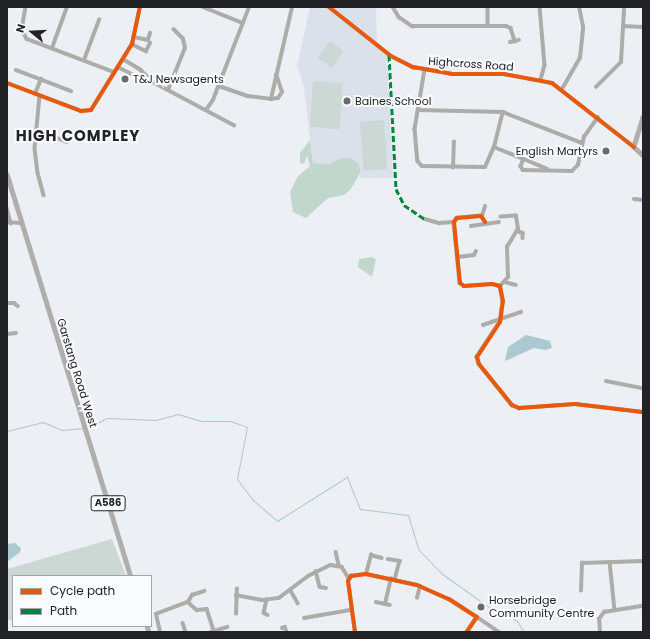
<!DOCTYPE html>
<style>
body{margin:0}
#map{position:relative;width:650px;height:639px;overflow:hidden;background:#eceff3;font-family:Poppins,sans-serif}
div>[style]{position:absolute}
.built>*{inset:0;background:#dbe1eb}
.green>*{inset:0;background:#cbd8d4;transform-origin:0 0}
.forest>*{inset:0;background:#c1d7ce}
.water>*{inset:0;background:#aac9d0}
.stream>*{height:1px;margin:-0.5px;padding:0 0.5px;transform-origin:0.5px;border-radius:0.5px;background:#aac9d0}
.minor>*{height:3.5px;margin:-1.75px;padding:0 1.75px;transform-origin:1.75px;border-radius:1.75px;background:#adaca8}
.major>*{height:4.5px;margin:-2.25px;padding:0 2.25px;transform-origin:2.25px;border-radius:2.25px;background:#afaeac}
.quiet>*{height:3px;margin-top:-1.5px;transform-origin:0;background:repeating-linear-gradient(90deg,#00873e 0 6px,transparent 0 9px)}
.cycleway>*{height:4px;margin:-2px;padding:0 2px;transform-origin:2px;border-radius:2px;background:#e8590c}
.dots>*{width:11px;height:11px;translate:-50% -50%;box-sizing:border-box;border:2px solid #f9fbff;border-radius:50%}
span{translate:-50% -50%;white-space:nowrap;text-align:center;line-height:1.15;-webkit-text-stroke:4px #f9fbff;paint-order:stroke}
.shield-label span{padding:1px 3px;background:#f9fbff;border:1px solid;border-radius:3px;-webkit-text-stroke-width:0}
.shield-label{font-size:10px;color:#222326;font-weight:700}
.street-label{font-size:11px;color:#222326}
.poi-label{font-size:11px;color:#222326}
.left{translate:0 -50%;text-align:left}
.right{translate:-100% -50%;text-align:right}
.district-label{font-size:15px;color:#222326;font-weight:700;letter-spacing:1px}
.frame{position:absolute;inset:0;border:8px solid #222326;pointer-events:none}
.legend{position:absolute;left:12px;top:575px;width:140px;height:52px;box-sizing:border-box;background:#f9fbff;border:1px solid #a3a5a8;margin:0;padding:5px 7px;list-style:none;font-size:12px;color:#222326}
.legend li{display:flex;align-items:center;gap:8px;height:20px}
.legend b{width:20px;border:1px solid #a3a5a8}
.north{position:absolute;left:12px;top:12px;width:40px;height:40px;-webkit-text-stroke:3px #f9fbff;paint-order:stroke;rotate:288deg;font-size:11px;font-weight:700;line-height:16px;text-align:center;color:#222326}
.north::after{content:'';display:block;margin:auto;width:14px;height:18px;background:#222326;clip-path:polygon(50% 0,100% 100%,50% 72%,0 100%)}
</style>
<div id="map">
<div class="built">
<div style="clip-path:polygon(310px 7px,376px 7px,377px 45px,387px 53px,393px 178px,359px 178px,361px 171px,358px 163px,350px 158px,341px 158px,329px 164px,313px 163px,304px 87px,297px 66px)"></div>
</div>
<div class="green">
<div style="left:330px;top:41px;width:17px;height:21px;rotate:36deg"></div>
<div style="left:313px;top:81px;width:30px;height:46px;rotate:4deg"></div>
<div style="left:384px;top:120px;width:49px;height:24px;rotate:86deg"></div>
<div style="clip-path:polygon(112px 539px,126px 576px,13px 576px,13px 621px,7px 619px,7px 569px)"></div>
</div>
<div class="forest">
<div style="clip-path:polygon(310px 140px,313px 163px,329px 164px,341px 158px,350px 158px,358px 163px,361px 171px,351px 189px,344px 195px,328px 198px,306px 218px,293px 212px,290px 192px,298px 176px,310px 166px,307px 156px,304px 164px,300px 163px,300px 153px)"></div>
<div style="clip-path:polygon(372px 257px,376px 259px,372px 277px,358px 267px,359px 259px)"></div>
</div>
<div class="water">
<div style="clip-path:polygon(526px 335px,550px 341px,552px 348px,545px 350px,534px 348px,505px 361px,508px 347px)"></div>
<div style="clip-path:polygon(15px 543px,21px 548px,20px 552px,7px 562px,7px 544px)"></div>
</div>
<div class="stream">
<div style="left:87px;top:428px;width:22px;rotate:-27deg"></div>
<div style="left:107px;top:418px;width:49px;rotate:2.3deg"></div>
<div style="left:156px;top:420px;width:23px;rotate:-15deg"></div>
<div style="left:178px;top:414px;width:24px;rotate:17deg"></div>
<div style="left:201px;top:421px;width:29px"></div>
<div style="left:230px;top:421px;width:18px;rotate:19deg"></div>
<div style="left:247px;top:427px;width:53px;rotate:100.9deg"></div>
<div style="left:237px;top:479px;width:25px;rotate:53deg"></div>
<div style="left:252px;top:499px;width:33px;rotate:41deg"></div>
<div style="left:277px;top:521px;width:83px;rotate:-32.2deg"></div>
<div style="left:347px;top:477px;width:35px;rotate:68deg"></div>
<div style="left:360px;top:509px;width:48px;rotate:7.1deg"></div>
<div style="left:408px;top:515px;width:37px;rotate:73deg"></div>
<div style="left:419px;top:550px;width:32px;rotate:46deg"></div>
<div style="left:441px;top:573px;width:60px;rotate:35.5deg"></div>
<div style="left:490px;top:608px;width:16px;rotate:18deg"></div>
<div style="left:505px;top:613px;width:14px;rotate:34deg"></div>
<div style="left:517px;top:621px;width:13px;rotate:58deg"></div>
<div style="left:7px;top:431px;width:37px;rotate:-14deg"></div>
<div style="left:43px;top:422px;width:21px;rotate:23deg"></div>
<div style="left:62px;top:430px;width:22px;rotate:-5deg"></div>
</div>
<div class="minor">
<div style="left:26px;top:7px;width:23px;rotate:100deg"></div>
<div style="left:22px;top:30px;width:10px;rotate:61deg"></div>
<div style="left:27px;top:39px;width:93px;rotate:20.8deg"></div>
<div style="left:203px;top:7px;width:43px;rotate:21.8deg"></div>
<div style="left:329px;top:7px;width:79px;rotate:38.3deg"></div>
<div style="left:391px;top:56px;width:25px;rotate:27deg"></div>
<div style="left:413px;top:67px;width:39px;rotate:10deg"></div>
<div style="left:451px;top:74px;width:53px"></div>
<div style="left:504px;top:74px;width:49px;rotate:10.6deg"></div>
<div style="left:552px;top:83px;width:104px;rotate:38deg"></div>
<div style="left:393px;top:7px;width:12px;rotate:59deg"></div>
<div style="left:399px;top:17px;width:16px;rotate:35deg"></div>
<div style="left:412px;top:26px;width:94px"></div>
<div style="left:506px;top:26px;width:5px;rotate:22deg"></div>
<div style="left:511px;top:28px;width:14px;rotate:73deg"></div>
<div style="left:488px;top:7px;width:19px;rotate:90deg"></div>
<div style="left:540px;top:7px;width:58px;rotate:85.1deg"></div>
<div style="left:545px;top:65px;width:16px;rotate:105deg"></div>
<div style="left:623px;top:26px;width:20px;rotate:3deg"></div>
<div style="left:134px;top:37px;width:14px;rotate:12deg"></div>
<div style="left:148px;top:40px;width:7px;rotate:-74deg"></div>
<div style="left:510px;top:42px;width:9px;rotate:-13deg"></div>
<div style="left:132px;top:44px;width:16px;rotate:27deg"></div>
<div style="left:146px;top:51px;width:9px;rotate:-63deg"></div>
<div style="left:52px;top:48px;width:44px;rotate:-69.9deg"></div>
<div style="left:123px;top:59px;width:21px;rotate:31deg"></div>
<div style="left:141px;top:70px;width:17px;rotate:45deg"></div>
<div style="left:153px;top:82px;width:92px;rotate:28deg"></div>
<div style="left:84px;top:60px;width:43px;rotate:-69.4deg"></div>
<div style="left:118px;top:67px;width:20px;rotate:27deg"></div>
<div style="left:136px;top:76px;width:9px"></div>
<div style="left:16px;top:70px;width:59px;rotate:20.9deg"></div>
<div style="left:425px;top:70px;width:60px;rotate:99.6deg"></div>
<div style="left:415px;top:129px;width:32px;rotate:85deg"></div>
<div style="left:418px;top:161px;width:6px;rotate:51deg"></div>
<div style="left:422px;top:166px;width:63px;rotate:0.9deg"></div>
<div style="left:485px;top:167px;width:22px;rotate:-66deg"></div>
<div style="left:494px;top:147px;width:36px;rotate:-76deg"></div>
<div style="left:7px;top:83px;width:79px;rotate:20.7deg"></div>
<div style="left:81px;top:111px;width:10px;rotate:-6deg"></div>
<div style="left:91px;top:110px;width:78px;rotate:-58.2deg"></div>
<div style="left:132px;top:44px;width:38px;rotate:-78deg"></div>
<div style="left:219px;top:86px;width:31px;rotate:19deg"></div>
<div style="left:248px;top:96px;width:23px;rotate:7deg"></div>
<div style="left:271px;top:99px;width:94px;rotate:-77.1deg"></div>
<div style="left:596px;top:87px;width:35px;rotate:-45deg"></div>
<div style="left:621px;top:62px;width:52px;rotate:-86.7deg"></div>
<div style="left:562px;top:89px;width:36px;rotate:-60deg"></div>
<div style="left:580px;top:58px;width:31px;rotate:-84deg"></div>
<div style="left:583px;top:27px;width:20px;rotate:-101deg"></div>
<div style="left:168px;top:90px;width:45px;rotate:-68deg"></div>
<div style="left:185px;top:48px;width:9px;rotate:-103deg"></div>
<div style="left:183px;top:39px;width:13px;rotate:-135deg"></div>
<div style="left:35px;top:94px;width:16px;rotate:-68deg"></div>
<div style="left:40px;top:96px;width:53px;rotate:95.4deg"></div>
<div style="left:35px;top:149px;width:24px;rotate:83deg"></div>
<div style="left:38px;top:173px;width:23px;rotate:75deg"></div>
<div style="left:271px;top:99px;width:7px;rotate:-8deg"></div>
<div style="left:278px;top:98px;width:7px;rotate:-56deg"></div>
<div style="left:282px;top:92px;width:18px;rotate:-109deg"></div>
<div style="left:206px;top:110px;width:12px;rotate:-55deg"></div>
<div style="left:213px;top:100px;width:100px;rotate:-68.8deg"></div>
<div style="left:418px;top:110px;width:85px;rotate:1.3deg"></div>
<div style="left:503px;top:112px;width:85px;rotate:21.4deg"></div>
<div style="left:36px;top:130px;width:33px;rotate:21deg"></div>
<div style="left:494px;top:147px;width:32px;rotate:22deg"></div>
<div style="left:524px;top:159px;width:8px;rotate:113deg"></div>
<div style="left:521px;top:166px;width:4px;rotate:63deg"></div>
<div style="left:523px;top:170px;width:49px;rotate:1.2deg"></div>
<div style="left:572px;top:171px;width:8px;rotate:-45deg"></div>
<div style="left:578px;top:165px;width:29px;rotate:-78deg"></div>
<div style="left:584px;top:137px;width:24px;rotate:-55deg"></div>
<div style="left:524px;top:159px;width:25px;rotate:23deg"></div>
<div style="left:453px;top:168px;width:26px;rotate:-88deg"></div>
<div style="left:634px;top:199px;width:9px;rotate:6deg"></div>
<div style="left:7px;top:208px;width:16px;rotate:75deg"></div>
<div style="left:482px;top:216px;width:10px;rotate:-73deg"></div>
<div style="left:425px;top:219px;width:15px;rotate:16deg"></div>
<div style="left:439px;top:223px;width:15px;rotate:-4deg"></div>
<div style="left:7px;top:222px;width:14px;rotate:4deg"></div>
<div style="left:485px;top:222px;width:7px;rotate:-124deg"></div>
<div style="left:481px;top:216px;width:24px;rotate:175deg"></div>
<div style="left:457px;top:218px;width:5px;rotate:127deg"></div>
<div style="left:454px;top:222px;width:61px;rotate:84.4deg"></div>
<div style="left:460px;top:283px;width:5px;rotate:37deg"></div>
<div style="left:464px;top:286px;width:28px;rotate:-4deg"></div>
<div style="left:492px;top:284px;width:8px;rotate:14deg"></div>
<div style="left:500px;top:286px;width:15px;rotate:79deg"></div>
<div style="left:503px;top:301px;width:21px;rotate:98deg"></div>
<div style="left:500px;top:322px;width:42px;rotate:123.3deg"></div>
<div style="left:477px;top:357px;width:7px;rotate:74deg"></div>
<div style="left:479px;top:364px;width:53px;rotate:51.2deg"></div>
<div style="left:512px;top:405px;width:8px;rotate:23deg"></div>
<div style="left:519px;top:408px;width:56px;rotate:-4.1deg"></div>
<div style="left:575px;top:404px;width:68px;rotate:6.7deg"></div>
<div style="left:471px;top:226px;width:28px;rotate:-8deg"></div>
<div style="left:517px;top:231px;width:6px;rotate:18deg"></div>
<div style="left:523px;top:233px;width:5px;rotate:90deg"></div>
<div style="left:458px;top:257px;width:16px;rotate:-7deg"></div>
<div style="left:474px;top:255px;width:4px;rotate:-63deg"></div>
<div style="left:505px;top:282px;width:11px;rotate:15deg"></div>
<div style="left:500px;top:286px;width:12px;rotate:-48deg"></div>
<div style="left:508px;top:277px;width:30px;rotate:-92deg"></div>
<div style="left:507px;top:247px;width:21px;rotate:-59deg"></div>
<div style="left:518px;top:229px;width:13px;rotate:-99deg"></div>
<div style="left:516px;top:216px;width:15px;rotate:176deg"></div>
<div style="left:7px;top:303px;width:7px"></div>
<div style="left:14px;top:303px;width:5px;rotate:37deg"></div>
<div style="left:483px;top:325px;width:40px;rotate:-18.9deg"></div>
<div style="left:7px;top:334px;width:9px;rotate:-6deg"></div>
<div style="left:606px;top:381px;width:38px;rotate:11deg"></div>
<div style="left:336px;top:552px;width:13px;rotate:77deg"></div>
<div style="left:388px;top:559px;width:12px;rotate:9deg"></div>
<div style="left:400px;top:561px;width:20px;rotate:105deg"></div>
<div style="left:610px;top:562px;width:48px;rotate:84.1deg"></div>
<div style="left:316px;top:571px;width:16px;rotate:76deg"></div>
<div style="left:320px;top:587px;width:6px;rotate:9deg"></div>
<div style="left:366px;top:574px;width:20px;rotate:-75deg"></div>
<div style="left:371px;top:555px;width:11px;rotate:15deg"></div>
<div style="left:291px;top:591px;width:14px;rotate:60deg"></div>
<div style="left:581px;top:591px;width:28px;rotate:-88deg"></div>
<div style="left:582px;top:563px;width:61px;rotate:-1.9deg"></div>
<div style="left:236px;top:595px;width:26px;rotate:11deg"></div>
<div style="left:262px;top:600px;width:17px;rotate:-7deg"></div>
<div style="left:279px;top:598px;width:36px;rotate:-37deg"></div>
<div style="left:308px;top:576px;width:25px;rotate:-26deg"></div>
<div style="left:331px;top:565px;width:11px;rotate:10deg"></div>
<div style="left:342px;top:567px;width:13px;rotate:58deg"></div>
<div style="left:417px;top:598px;width:12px;rotate:-76deg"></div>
<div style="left:267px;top:600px;width:13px;rotate:103deg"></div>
<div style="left:264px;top:613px;width:4px;rotate:27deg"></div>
<div style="left:188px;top:602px;width:12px;rotate:42deg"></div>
<div style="left:197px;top:610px;width:10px;rotate:-6deg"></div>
<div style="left:207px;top:609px;width:23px;rotate:72deg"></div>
<div style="left:188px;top:602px;width:8px;rotate:-60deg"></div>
<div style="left:192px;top:595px;width:13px;rotate:-18deg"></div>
<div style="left:376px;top:602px;width:14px;rotate:12deg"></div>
<div style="left:385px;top:604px;width:26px;rotate:-77deg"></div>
<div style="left:236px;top:614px;width:25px;rotate:-88deg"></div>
<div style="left:477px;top:617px;width:27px;rotate:34deg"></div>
<div style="left:304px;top:618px;width:48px;rotate:-9.7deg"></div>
<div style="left:183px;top:623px;width:9px;rotate:72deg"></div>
<div style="left:282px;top:628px;width:3px;rotate:-18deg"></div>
<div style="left:285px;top:627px;width:5px;rotate:68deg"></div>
<div style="left:160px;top:632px;width:18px;rotate:-103deg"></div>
<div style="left:156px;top:614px;width:34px;rotate:-21deg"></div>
<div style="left:211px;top:632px;width:17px;rotate:-17deg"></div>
<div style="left:355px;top:632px;width:51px;rotate:-97.8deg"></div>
<div style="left:348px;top:581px;width:6px;rotate:-59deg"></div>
<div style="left:351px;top:576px;width:15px;rotate:-8deg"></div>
<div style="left:366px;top:574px;width:52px;rotate:12.2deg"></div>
<div style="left:417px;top:585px;width:35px;rotate:24deg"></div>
<div style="left:449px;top:599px;width:33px;rotate:33deg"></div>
<div style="left:477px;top:617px;width:18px;rotate:124deg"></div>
<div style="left:600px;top:632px;width:13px;rotate:-94deg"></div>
<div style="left:599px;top:619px;width:9px;rotate:-54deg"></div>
<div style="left:604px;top:612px;width:39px;rotate:-9deg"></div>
</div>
<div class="major">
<div style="left:643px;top:117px;width:31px;rotate:107deg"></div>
<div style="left:634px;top:147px;width:12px;rotate:42deg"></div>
<div style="left:7px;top:174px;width:421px;rotate:72.9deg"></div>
<div style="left:147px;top:626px;width:6px;rotate:72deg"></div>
</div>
<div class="quiet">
<div style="left:389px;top:55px;width:134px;rotate:87deg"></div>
<div style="left:396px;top:189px;width:18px;rotate:63deg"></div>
<div style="left:404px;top:205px;width:25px;rotate:34deg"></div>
</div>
<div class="cycleway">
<div style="left:329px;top:7px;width:79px;rotate:38.3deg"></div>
<div style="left:391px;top:56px;width:25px;rotate:27deg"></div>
<div style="left:413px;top:67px;width:39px;rotate:10deg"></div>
<div style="left:451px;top:74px;width:53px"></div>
<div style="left:504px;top:74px;width:49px;rotate:10.6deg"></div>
<div style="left:552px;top:83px;width:104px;rotate:38deg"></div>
<div style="left:7px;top:83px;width:79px;rotate:20.7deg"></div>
<div style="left:81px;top:111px;width:10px;rotate:-6deg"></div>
<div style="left:91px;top:110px;width:78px;rotate:-58.2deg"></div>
<div style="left:132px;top:44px;width:38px;rotate:-78deg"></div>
<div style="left:485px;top:222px;width:7px;rotate:-124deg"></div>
<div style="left:481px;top:216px;width:24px;rotate:175deg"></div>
<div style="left:457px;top:218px;width:5px;rotate:127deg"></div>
<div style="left:454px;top:222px;width:61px;rotate:84.4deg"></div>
<div style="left:460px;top:283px;width:5px;rotate:37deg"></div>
<div style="left:464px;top:286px;width:28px;rotate:-4deg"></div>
<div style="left:492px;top:284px;width:8px;rotate:14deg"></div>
<div style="left:500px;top:286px;width:15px;rotate:79deg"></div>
<div style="left:503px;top:301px;width:21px;rotate:98deg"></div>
<div style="left:500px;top:322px;width:42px;rotate:123.3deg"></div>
<div style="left:477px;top:357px;width:7px;rotate:74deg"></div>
<div style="left:479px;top:364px;width:53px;rotate:51.2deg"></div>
<div style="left:512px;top:405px;width:8px;rotate:23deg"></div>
<div style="left:519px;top:408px;width:56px;rotate:-4.1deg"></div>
<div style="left:575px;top:404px;width:68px;rotate:6.7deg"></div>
<div style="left:355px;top:632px;width:51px;rotate:-97.8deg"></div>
<div style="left:348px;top:581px;width:6px;rotate:-59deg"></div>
<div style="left:351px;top:576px;width:15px;rotate:-8deg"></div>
<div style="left:366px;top:574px;width:52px;rotate:12.2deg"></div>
<div style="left:417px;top:585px;width:35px;rotate:24deg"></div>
<div style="left:449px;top:599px;width:33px;rotate:33deg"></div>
<div style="left:477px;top:617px;width:18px;rotate:124deg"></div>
</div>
<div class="dots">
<div style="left:125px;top:79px;background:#696a6e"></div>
<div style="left:347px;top:101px;background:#696a6e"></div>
<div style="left:606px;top:151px;background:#696a6e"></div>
<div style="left:481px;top:607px;background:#696a6e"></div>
</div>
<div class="shield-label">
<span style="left:108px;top:503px">A586</span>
</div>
<div class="street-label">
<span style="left:471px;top:64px;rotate:4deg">Highcross Road</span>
<span style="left:77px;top:373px;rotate:73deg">Garstang Road West</span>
</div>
<div class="poi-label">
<span class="left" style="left:133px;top:79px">T&amp;J Newsagents</span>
<span class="left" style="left:355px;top:101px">Baines School</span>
<span class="right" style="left:598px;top:151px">English Martyrs</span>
<span class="left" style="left:489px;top:607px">Horsebridge<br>Community Centre</span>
</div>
<div class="district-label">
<span style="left:78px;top:136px">HIGH COMPLEY</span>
</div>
<div class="frame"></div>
<ul class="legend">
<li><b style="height:5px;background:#e8590c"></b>Cycle path</li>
<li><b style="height:5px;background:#00873e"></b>Path</li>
</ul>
<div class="north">N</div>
</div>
